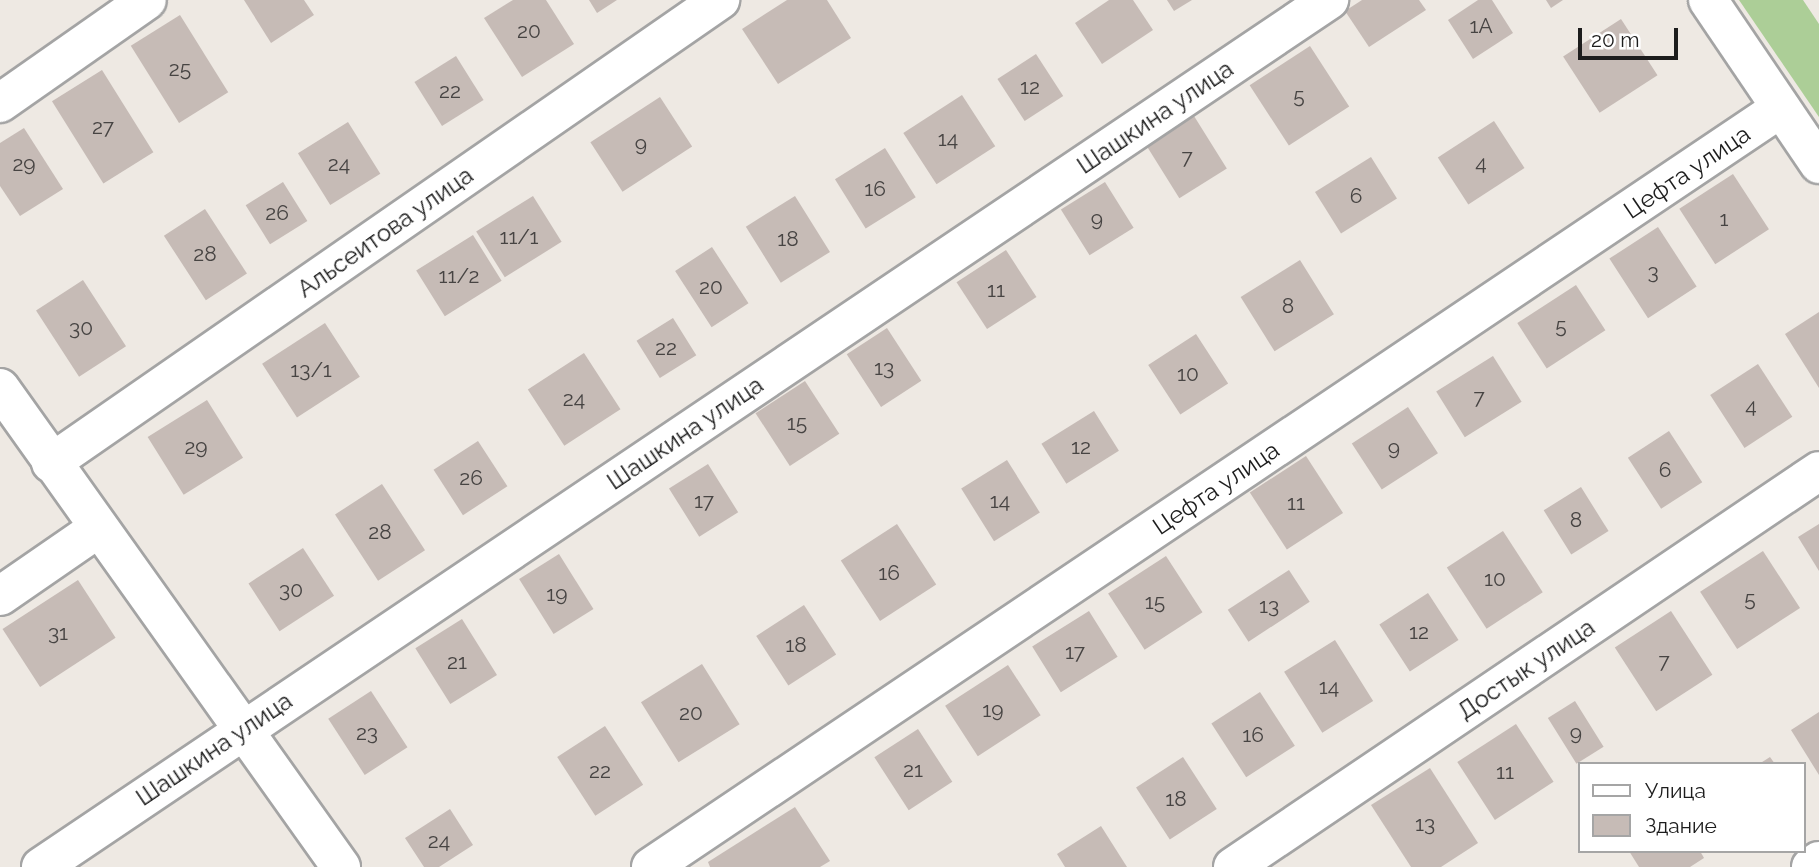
<!DOCTYPE html>
<meta charset="utf-8">
<style>
body{margin:0}
#map{position:relative;width:1819px;height:867px;overflow:hidden;background:#eee9e3;font-family:Raleway,sans-serif}
div>[style]{position:absolute}
.forest>*{inset:0;background:#acce97}
.building>*{inset:0;background:#c6bbb6;transform-origin:0 0}
.roads{filter:drop-shadow(2px 0 #a4a4a4) drop-shadow(-2px 0 #a4a4a4) drop-shadow(0 2px #a4a4a4) drop-shadow(0 -2px #a4a4a4)}
.minor>*{height:38px;margin:-19px;padding:0 19px;transform-origin:19px;border-radius:19px;background:#fff}
span{translate:-50% -50%;white-space:nowrap;text-align:center;line-height:1.15;-webkit-text-stroke:5px #fff;paint-order:stroke}
.number-label{font-size:21px;color:#474443}
.number-label span{-webkit-text-stroke-width:0}
.street-label{font-size:24px;color:#1d1d1d}
.legend{position:absolute;left:1578px;top:762px;width:228px;height:91px;box-sizing:border-box;background:#fff;border:2px solid #a5a5a5;margin:0;padding:9px 12px;list-style:none;font-size:21px;color:#1d1d1d}
.legend li{display:flex;align-items:center;gap:14px;height:35px}
.legend b{width:35px;border:2px solid #a5a5a5}
.scale{position:absolute;left:1578px;top:28px;width:100px;height:32px;box-sizing:border-box;border:4px solid #1d1d1d;border-top:0;padding-left:9px;font-size:21px;line-height:24px;white-space:nowrap;color:#1d1d1d;-webkit-text-stroke:5px #fff;paint-order:stroke}
</style>
<div id="map">
<div class="forest">
<div style="clip-path:polygon(1739px 0,1803px 0,1819px 24px,1819px 117px)"></div>
</div>
<div class="building">
<div style="clip-path:polygon(244px 0,304px 0,314px 15px,271px 43px)"></div>
<div style="clip-path:polygon(513px 0,546px 0,574px 44px,522px 77px,484px 18px)"></div>
<div style="clip-path:polygon(589px 0,617px 0,597px 13px)"></div>
<div style="clip-path:polygon(787px 0,827px 0,851px 38px,778px 84px,742px 29px)"></div>
<div style="clip-path:polygon(1109px 0,1133px 0,1153px 30px,1102px 64px,1075px 23px)"></div>
<div style="clip-path:polygon(1167px 0,1192px 0,1174px 11px)"></div>
<div style="clip-path:polygon(1362px 0,1419px 0,1426px 10px,1369px 47px,1345px 11px)"></div>
<div style="clip-path:polygon(1478px 0,1492px 0,1513px 33px,1473px 59px,1448px 20px)"></div>
<div style="clip-path:polygon(1546px 0,1563px 0,1551px 8px)"></div>
<div style="left:180px;top:15px;width:91px;height:58px;rotate:58deg"></div>
<div style="left:1621px;top:19px;width:67px;height:69px;rotate:57deg"></div>
<div style="left:1310px;top:46px;width:72px;height:72px;rotate:57deg"></div>
<div style="left:1036px;top:54px;width:50px;height:46px;rotate:57deg"></div>
<div style="left:456px;top:56px;width:52px;height:49px;rotate:58deg"></div>
<div style="left:102px;top:70px;width:97px;height:59px;rotate:58deg"></div>
<div style="left:962px;top:95px;width:61px;height:70px;rotate:57deg"></div>
<div style="left:660px;top:97px;width:59px;height:83px;rotate:57deg"></div>
<div style="left:1194px;top:116px;width:62px;height:56px;rotate:58deg"></div>
<div style="left:1494px;top:121px;width:56px;height:67px;rotate:57deg"></div>
<div style="left:348px;top:122px;width:61px;height:59px;rotate:58deg"></div>
<div style="clip-path:polygon(24px 128px,63px 189px,20px 216px,0 186px,0 143px)"></div>
<div style="left:885px;top:148px;width:58px;height:59px;rotate:58deg"></div>
<div style="left:1371px;top:157px;width:49px;height:66px;rotate:58deg"></div>
<div style="left:1733px;top:174px;width:66px;height:64px;rotate:57deg"></div>
<div style="left:283px;top:182px;width:46px;height:44px;rotate:58deg"></div>
<div style="left:1105px;top:182px;width:54px;height:52px;rotate:58deg"></div>
<div style="left:533px;top:196px;width:54px;height:67px;rotate:58deg"></div>
<div style="left:795px;top:196px;width:66px;height:58px;rotate:58deg"></div>
<div style="left:205px;top:209px;width:77px;height:49px;rotate:57deg"></div>
<div style="left:1658px;top:227px;width:71px;height:58px;rotate:57deg"></div>
<div style="left:473px;top:235px;width:54px;height:67px;rotate:58deg"></div>
<div style="left:712px;top:247px;width:67px;height:44px;rotate:57deg"></div>
<div style="left:1006px;top:250px;width:56px;height:59px;rotate:57deg"></div>
<div style="left:1300px;top:260px;width:64px;height:70px;rotate:58deg"></div>
<div style="left:83px;top:280px;width:79px;height:56px;rotate:57deg"></div>
<div style="left:1576px;top:285px;width:54px;height:70px;rotate:57deg"></div>
<div style="clip-path:polygon(1819px 312px,1819px 388px,1785px 334px)"></div>
<div style="left:673px;top:318px;width:44px;height:43px;rotate:58deg"></div>
<div style="left:325px;top:323px;width:64px;height:75px;rotate:57deg"></div>
<div style="left:887px;top:328px;width:63px;height:48px;rotate:57deg"></div>
<div style="left:1196px;top:334px;width:59px;height:57px;rotate:57deg"></div>
<div style="left:584px;top:353px;width:67px;height:67px;rotate:57deg"></div>
<div style="left:1493px;top:356px;width:54px;height:67px;rotate:58deg"></div>
<div style="left:1758px;top:364px;width:63px;height:57px;rotate:57deg"></div>
<div style="left:805px;top:381px;width:63px;height:59px;rotate:57deg"></div>
<div style="left:207px;top:400px;width:68px;height:70px;rotate:58deg"></div>
<div style="left:1408px;top:407px;width:55px;height:67px;rotate:57deg"></div>
<div style="left:1094px;top:411px;width:47px;height:62px;rotate:58deg"></div>
<div style="left:1669px;top:431px;width:61px;height:49px;rotate:57deg"></div>
<div style="left:478px;top:441px;width:54px;height:53px;rotate:57deg"></div>
<div style="left:1306px;top:456px;width:68px;height:67px;rotate:57deg"></div>
<div style="left:1007px;top:460px;width:62px;height:54px;rotate:58deg"></div>
<div style="left:708px;top:464px;width:57px;height:46px;rotate:58deg"></div>
<div style="left:382px;top:484px;width:79px;height:56px;rotate:57deg"></div>
<div style="left:1581px;top:487px;width:52px;height:44px;rotate:58deg"></div>
<div style="left:897px;top:524px;width:72px;height:67px;rotate:57deg"></div>
<div style="clip-path:polygon(1819px 524px,1819px 571px,1798px 537px)"></div>
<div style="left:1503px;top:531px;width:73px;height:67px;rotate:57deg"></div>
<div style="left:303px;top:548px;width:57px;height:65px;rotate:57deg"></div>
<div style="left:1763px;top:551px;width:68px;height:75px;rotate:57deg"></div>
<div style="left:559px;top:554px;width:65px;height:47px;rotate:58deg"></div>
<div style="left:1166px;top:556px;width:67px;height:69px;rotate:57deg"></div>
<div style="left:1289px;top:570px;width:38px;height:73px;rotate:57deg"></div>
<div style="left:78px;top:580px;width:69px;height:90px;rotate:57deg"></div>
<div style="left:1428px;top:593px;width:56px;height:58px;rotate:57deg"></div>
<div style="left:804px;top:605px;width:59px;height:57px;rotate:57deg"></div>
<div style="left:1089px;top:611px;width:54px;height:67px;rotate:58deg"></div>
<div style="left:1671px;top:611px;width:76px;height:67px;rotate:57deg"></div>
<div style="left:462px;top:619px;width:66px;height:55px;rotate:58deg"></div>
<div style="left:1335px;top:640px;width:72px;height:60px;rotate:58deg"></div>
<div style="left:702px;top:664px;width:71px;height:72px;rotate:58deg"></div>
<div style="left:1008px;top:665px;width:60px;height:75px;rotate:57deg"></div>
<div style="left:371px;top:691px;width:67px;height:51px;rotate:57deg"></div>
<div style="left:1260px;top:692px;width:64px;height:58px;rotate:57deg"></div>
<div style="left:1575px;top:701px;width:54px;height:32px;rotate:58deg"></div>
<div style="clip-path:polygon(1819px 712px,1819px 775px,1791px 730px)"></div>
<div style="left:1516px;top:724px;width:69px;height:70px;rotate:57deg"></div>
<div style="left:605px;top:726px;width:70px;height:57px;rotate:57deg"></div>
<div style="left:918px;top:729px;width:63px;height:52px;rotate:57deg"></div>
<div style="left:1183px;top:757px;width:62px;height:56px;rotate:57deg"></div>
<div style="clip-path:polygon(1770px 757px,1775px 764px,1759px 764px)"></div>
<div style="clip-path:polygon(1430px 768px,1478px 843px,1441px 867px,1411px 867px,1371px 805px)"></div>
<div style="clip-path:polygon(795px 807px,830px 861px,820px 867px,710px 867px,708px 862px)"></div>
<div style="clip-path:polygon(450px 809px,473px 845px,439px 867px,424px 867px,405px 838px)"></div>
<div style="clip-path:polygon(1101px 826px,1127px 867px,1065px 867px,1057px 854px)"></div>
<div style="clip-path:polygon(1629px 851px,1700px 851px,1704px 858px,1690px 867px,1639px 867px)"></div>
</div>
<div class="roads">
<div class="minor">
<div style="left:1708px;top:0;width:198px;rotate:55.9deg"></div>
<div style="left:0;top:103px;width:179px;rotate:-35deg"></div>
<div style="left:0;top:388px;width:588px;rotate:54.55deg"></div>
<div style="left:51px;top:463px;width:814px;rotate:-34.69deg"></div>
<div style="left:0;top:596px;width:118px;rotate:-34.6deg"></div>
<div style="left:41px;top:867px;width:1553px;rotate:-33.95deg"></div>
<div style="left:651px;top:867px;width:1361px;rotate:-33.89deg"></div>
<div style="left:1233px;top:867px;width:707px;rotate:-34.05deg"></div>
<div style="left:1811px;top:867px;width:10px;rotate:-37deg"></div>
</div>
</div>
<div class="number-label">
<span style="left:1481px;top:26px">1А</span>
<span style="left:529px;top:31px">20</span>
<span style="left:180px;top:69px">25</span>
<span style="left:1030px;top:87px">12</span>
<span style="left:450px;top:91px">22</span>
<span style="left:1299px;top:96px">5</span>
<span style="left:103px;top:127px">27</span>
<span style="left:948px;top:139px">14</span>
<span style="left:641px;top:144px">9</span>
<span style="left:1187px;top:157px">7</span>
<span style="left:1481px;top:163px">4</span>
<span style="left:24px;top:164px">29</span>
<span style="left:339px;top:164px">24</span>
<span style="left:875px;top:189px">16</span>
<span style="left:1356px;top:196px">6</span>
<span style="left:277px;top:213px">26</span>
<span style="left:1097px;top:219px">9</span>
<span style="left:1724px;top:219px">1</span>
<span style="left:519px;top:237px">11/1</span>
<span style="left:788px;top:239px">18</span>
<span style="left:205px;top:254px">28</span>
<span style="left:1653px;top:272px">3</span>
<span style="left:459px;top:276px">11/2</span>
<span style="left:711px;top:287px">20</span>
<span style="left:996px;top:290px">11</span>
<span style="left:1288px;top:306px">8</span>
<span style="left:1561px;top:326px">5</span>
<span style="left:81px;top:328px">30</span>
<span style="left:666px;top:348px">22</span>
<span style="left:884px;top:368px">13</span>
<span style="left:311px;top:370px">13/1</span>
<span style="left:1188px;top:374px">10</span>
<span style="left:1479px;top:397px">7</span>
<span style="left:574px;top:399px">24</span>
<span style="left:1751px;top:406px">4</span>
<span style="left:797px;top:423px">15</span>
<span style="left:196px;top:447px">29</span>
<span style="left:1081px;top:447px">12</span>
<span style="left:1394px;top:448px">9</span>
<span style="left:1665px;top:470px">6</span>
<span style="left:471px;top:478px">26</span>
<span style="left:704px;top:501px">17</span>
<span style="left:1000px;top:501px">14</span>
<span style="left:1296px;top:503px">11</span>
<span style="left:1576px;top:520px">8</span>
<span style="left:380px;top:532px">28</span>
<span style="left:889px;top:573px">16</span>
<span style="left:1495px;top:579px">10</span>
<span style="left:291px;top:590px">30</span>
<span style="left:557px;top:594px">19</span>
<span style="left:1750px;top:599px">5</span>
<span style="left:1155px;top:602px">15</span>
<span style="left:1269px;top:606px">13</span>
<span style="left:1419px;top:632px">12</span>
<span style="left:58px;top:633px">31</span>
<span style="left:796px;top:645px">18</span>
<span style="left:1075px;top:652px">17</span>
<span style="left:1664px;top:661px">7</span>
<span style="left:457px;top:662px">21</span>
<span style="left:1329px;top:687px">14</span>
<span style="left:993px;top:710px">19</span>
<span style="left:691px;top:713px">20</span>
<span style="left:367px;top:733px">23</span>
<span style="left:1576px;top:733px">9</span>
<span style="left:1253px;top:735px">16</span>
<span style="left:913px;top:770px">21</span>
<span style="left:600px;top:771px">22</span>
<span style="left:1505px;top:772px">11</span>
<span style="left:1176px;top:799px">18</span>
<span style="left:1425px;top:824px">13</span>
<span style="left:439px;top:841px">24</span>
</div>
<div class="street-label">
<span style="left:1155px;top:117px;rotate:-34deg">Шашкина улица</span>
<span style="left:1687px;top:172px;rotate:-34deg">Цефта улица</span>
<span style="left:385px;top:232px;rotate:-35deg">Альсеитова улица</span>
<span style="left:685px;top:433px;rotate:-34deg">Шашкина улица</span>
<span style="left:1216px;top:488px;rotate:-34deg">Цефта улица</span>
<span style="left:1526px;top:669px;rotate:-34deg">Достык улица</span>
<span style="left:214px;top:749px;rotate:-34deg">Шашкина улица</span>
</div>
<ul class="legend">
<li><b style="height:9px;background:#fff"></b>Улица</li>
<li><b style="height:19px;background:#c6bbb6"></b>Здание</li>
</ul>
<div class="scale">20 m</div>
</div>
